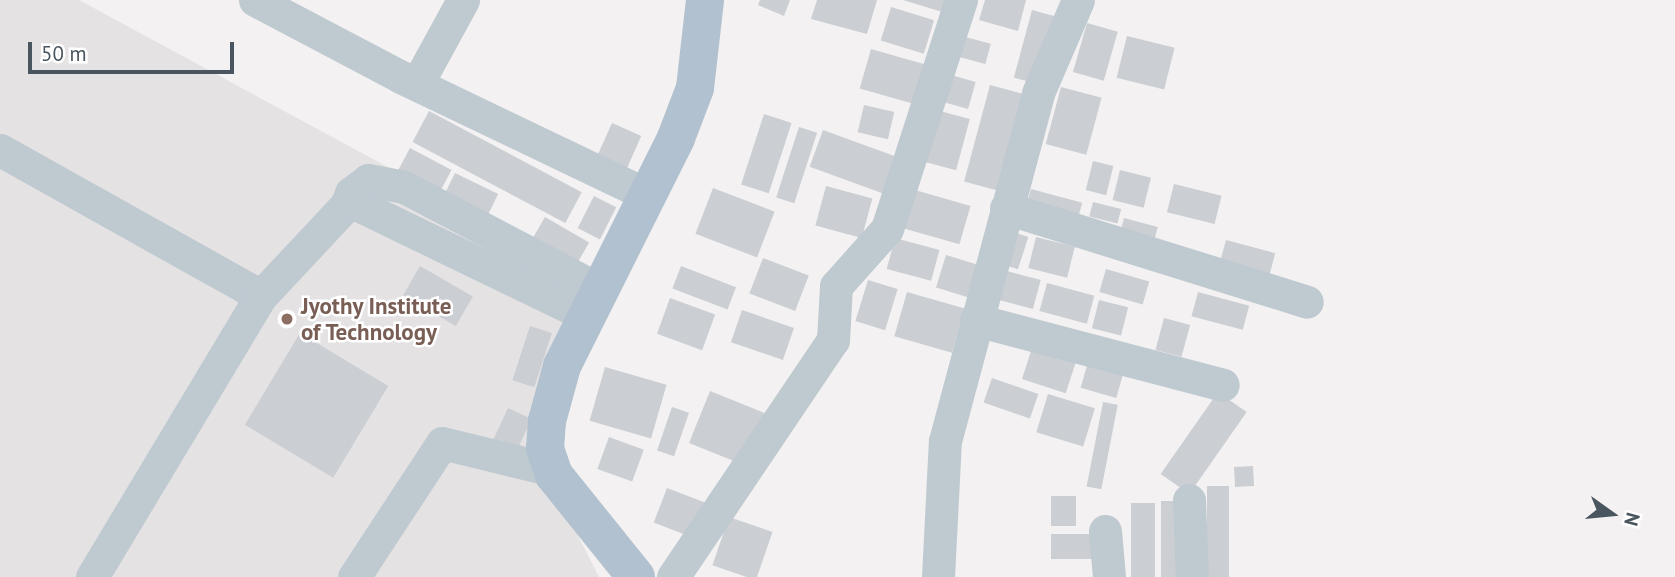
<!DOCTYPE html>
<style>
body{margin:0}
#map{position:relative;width:1675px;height:577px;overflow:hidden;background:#f3f1f1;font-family:"PT Sans",sans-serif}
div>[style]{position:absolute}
.education>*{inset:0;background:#e4e2e3}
.building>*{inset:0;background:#cbced3;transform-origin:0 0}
.minor>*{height:33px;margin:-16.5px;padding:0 16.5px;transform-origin:16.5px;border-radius:16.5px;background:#bfc9d0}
.major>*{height:38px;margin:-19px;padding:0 19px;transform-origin:19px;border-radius:19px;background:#b1c1cf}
.dots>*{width:19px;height:19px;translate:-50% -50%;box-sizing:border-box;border:4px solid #fff;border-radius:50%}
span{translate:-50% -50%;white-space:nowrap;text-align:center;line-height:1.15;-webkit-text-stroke:5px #fff;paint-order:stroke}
.education-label{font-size:23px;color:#785e54;font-weight:700}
.left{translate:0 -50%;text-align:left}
.north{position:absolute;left:1577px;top:479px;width:70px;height:70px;-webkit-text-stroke:5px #fff;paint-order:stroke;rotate:105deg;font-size:19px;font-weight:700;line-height:28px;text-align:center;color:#49555f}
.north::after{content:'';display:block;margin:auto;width:24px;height:32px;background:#49555f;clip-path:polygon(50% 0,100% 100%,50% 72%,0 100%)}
.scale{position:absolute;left:28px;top:42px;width:206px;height:32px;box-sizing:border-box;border:4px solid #49555f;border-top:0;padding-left:9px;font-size:21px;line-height:24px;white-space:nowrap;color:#49555f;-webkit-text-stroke:5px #fff;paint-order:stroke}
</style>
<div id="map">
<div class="education">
<div style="clip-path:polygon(0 0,79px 0,593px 278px,534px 449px,599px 577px,0 577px)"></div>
</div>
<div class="building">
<div style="clip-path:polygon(760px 0,790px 0,784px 16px,758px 5px)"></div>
<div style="clip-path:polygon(817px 0,877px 0,867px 34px,811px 19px)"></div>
<div style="clip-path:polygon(903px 0,953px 0,949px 14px)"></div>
<div style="clip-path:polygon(985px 0,1026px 0,1018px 31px,979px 20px)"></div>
<div style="left:891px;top:7px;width:45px;height:35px;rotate:17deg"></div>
<div style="left:1032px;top:10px;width:23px;height:70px;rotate:15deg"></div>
<div style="left:1087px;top:23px;width:32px;height:51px;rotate:16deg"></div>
<div style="left:958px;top:35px;width:34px;height:21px;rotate:15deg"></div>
<div style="left:1127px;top:36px;width:49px;height:43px;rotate:14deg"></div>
<div style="left:871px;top:49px;width:62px;height:41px;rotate:16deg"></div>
<div style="left:944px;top:73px;width:33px;height:28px;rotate:16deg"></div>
<div style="left:990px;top:85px;width:41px;height:100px;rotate:15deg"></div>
<div style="left:1061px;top:87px;width:42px;height:59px;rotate:15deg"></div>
<div style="left:864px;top:105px;width:31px;height:28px;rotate:13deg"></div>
<div style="left:936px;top:110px;width:35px;height:53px;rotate:15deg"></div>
<div style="left:429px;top:111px;width:173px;height:35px;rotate:28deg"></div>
<div style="left:764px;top:114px;width:29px;height:74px;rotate:18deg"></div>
<div style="left:612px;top:123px;width:32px;height:42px;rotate:24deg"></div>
<div style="left:799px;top:127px;width:19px;height:74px;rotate:18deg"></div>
<div style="left:823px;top:130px;width:84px;height:39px;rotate:20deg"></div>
<div style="left:410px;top:148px;width:47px;height:27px;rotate:28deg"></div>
<div style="left:1093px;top:161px;width:21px;height:30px;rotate:14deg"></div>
<div style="left:1120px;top:170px;width:32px;height:31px;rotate:14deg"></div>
<div style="left:455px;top:173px;width:48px;height:24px;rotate:26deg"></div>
<div style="left:1174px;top:184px;width:49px;height:29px;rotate:14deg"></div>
<div style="left:826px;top:186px;width:48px;height:41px;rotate:15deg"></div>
<div style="left:713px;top:188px;width:66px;height:49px;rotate:21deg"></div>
<div style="left:908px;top:188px;width:65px;height:40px;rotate:16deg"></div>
<div style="left:1031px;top:189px;width:53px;height:19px;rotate:15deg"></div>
<div style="left:594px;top:196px;width:25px;height:36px;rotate:27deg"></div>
<div style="left:1093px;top:202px;width:29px;height:15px;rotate:14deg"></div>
<div style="left:545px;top:217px;width:51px;height:31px;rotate:30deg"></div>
<div style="left:1124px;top:218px;width:35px;height:24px;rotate:15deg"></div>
<div style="left:1016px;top:233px;width:13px;height:34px;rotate:18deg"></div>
<div style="left:1036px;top:237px;width:40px;height:32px;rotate:14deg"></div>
<div style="left:895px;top:238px;width:46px;height:32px;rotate:15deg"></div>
<div style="left:1226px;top:240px;width:51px;height:33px;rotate:15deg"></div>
<div style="left:946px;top:255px;width:34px;height:34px;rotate:17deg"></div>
<div style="left:763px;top:258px;width:49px;height:38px;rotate:21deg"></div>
<div style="left:420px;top:266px;width:61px;height:34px;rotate:30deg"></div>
<div style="left:681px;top:266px;width:59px;height:24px;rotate:21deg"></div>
<div style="left:1106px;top:269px;width:45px;height:24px;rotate:16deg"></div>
<div style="left:1003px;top:270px;width:39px;height:30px;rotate:15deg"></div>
<div style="left:868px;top:280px;width:31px;height:43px;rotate:17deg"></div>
<div style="left:1047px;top:283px;width:49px;height:29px;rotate:15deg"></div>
<div style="left:907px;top:292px;width:60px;height:46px;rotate:16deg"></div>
<div style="left:1198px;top:292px;width:53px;height:25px;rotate:15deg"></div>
<div style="left:670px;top:298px;width:48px;height:38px;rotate:20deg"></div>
<div style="left:1099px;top:300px;width:30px;height:29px;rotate:14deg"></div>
<div style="left:742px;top:310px;width:55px;height:34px;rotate:19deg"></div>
<div style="left:1164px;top:318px;width:27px;height:33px;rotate:15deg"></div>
<div style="left:530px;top:326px;width:23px;height:57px;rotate:18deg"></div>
<div style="left:300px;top:333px;width:103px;height:107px;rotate:31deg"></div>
<div style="left:1034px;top:342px;width:46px;height:39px;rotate:18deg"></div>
<div style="left:1090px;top:355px;width:37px;height:34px;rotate:16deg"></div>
<div style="left:605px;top:367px;width:64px;height:56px;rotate:16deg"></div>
<div style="left:992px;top:378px;width:49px;height:26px;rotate:19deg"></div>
<div style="left:710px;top:391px;width:63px;height:56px;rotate:22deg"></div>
<div style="left:1218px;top:392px;width:35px;height:100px;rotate:35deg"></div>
<div style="left:1048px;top:394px;width:49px;height:40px;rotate:17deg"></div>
<div style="left:1103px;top:402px;width:15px;height:86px;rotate:11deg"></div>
<div style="left:672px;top:407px;width:18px;height:46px;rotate:19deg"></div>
<div style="left:508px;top:408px;width:26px;height:40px;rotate:25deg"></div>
<div style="left:609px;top:437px;width:37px;height:34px;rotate:20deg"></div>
<div style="left:1253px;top:466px;width:20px;height:19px;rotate:87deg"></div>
<div style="left:1207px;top:486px;width:22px;height:91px"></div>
<div style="left:667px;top:488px;width:47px;height:37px;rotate:21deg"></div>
<div style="left:1051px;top:496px;width:25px;height:30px"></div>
<div style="left:1161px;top:501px;width:20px;height:76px"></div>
<div style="left:1131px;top:503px;width:24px;height:74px"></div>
<div style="left:729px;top:517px;width:46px;height:51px;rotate:19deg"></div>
<div style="left:1102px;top:534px;width:25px;height:51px;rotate:90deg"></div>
</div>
<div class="minor">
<div style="left:255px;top:0;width:165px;rotate:27.8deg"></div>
<div style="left:401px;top:77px;width:273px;rotate:25.6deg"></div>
<div style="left:417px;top:84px;width:96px;rotate:-61.3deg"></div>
<div style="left:0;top:150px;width:299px;rotate:29.2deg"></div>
<div style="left:347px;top:204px;width:12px;rotate:-70deg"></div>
<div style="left:351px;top:193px;width:21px;rotate:-37deg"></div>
<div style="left:368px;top:180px;width:37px;rotate:11deg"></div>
<div style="left:404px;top:187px;width:219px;rotate:27.7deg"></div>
<div style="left:1006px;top:208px;width:315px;rotate:17.3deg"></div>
<div style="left:976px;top:320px;width:255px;rotate:14.7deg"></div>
<div style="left:1189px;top:500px;width:77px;rotate:87.8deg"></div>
<div style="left:1105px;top:531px;width:46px;rotate:85deg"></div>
<div style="left:92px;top:577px;width:328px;rotate:-59deg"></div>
<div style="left:261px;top:296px;width:126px;rotate:-46.9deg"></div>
<div style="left:347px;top:204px;width:9px"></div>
<div style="left:356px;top:204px;width:255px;rotate:25.8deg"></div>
<div style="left:354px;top:577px;width:160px;rotate:-56.7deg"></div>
<div style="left:442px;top:443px;width:114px;rotate:13.7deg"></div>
<div style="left:673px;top:577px;width:286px;rotate:-56deg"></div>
<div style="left:833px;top:340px;width:54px;rotate:-86.8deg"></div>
<div style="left:836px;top:286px;width:76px;rotate:-48.2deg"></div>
<div style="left:887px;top:229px;width:241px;rotate:-72.1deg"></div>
<div style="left:938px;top:577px;width:136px;rotate:-87.1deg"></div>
<div style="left:945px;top:441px;width:360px;rotate:-75deg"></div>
<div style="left:1038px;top:93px;width:101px;rotate:-66.7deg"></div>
</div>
<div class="major">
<div style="left:636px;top:577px;width:131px;rotate:-128.8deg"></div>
<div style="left:554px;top:475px;width:28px;rotate:-109deg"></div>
<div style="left:545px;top:449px;width:28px;rotate:-86deg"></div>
<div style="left:547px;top:421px;width:57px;rotate:-74.7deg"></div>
<div style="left:562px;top:366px;width:255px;rotate:-63.4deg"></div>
<div style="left:676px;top:138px;width:53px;rotate:-69.2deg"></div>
<div style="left:695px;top:88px;width:89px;rotate:-83.5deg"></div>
</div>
<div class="dots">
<div style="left:287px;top:319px;background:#8d6e63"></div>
</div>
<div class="education-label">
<span class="left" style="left:301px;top:319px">Jyothy Institute<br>of Technology</span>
</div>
<div class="north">N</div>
<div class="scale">50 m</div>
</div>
